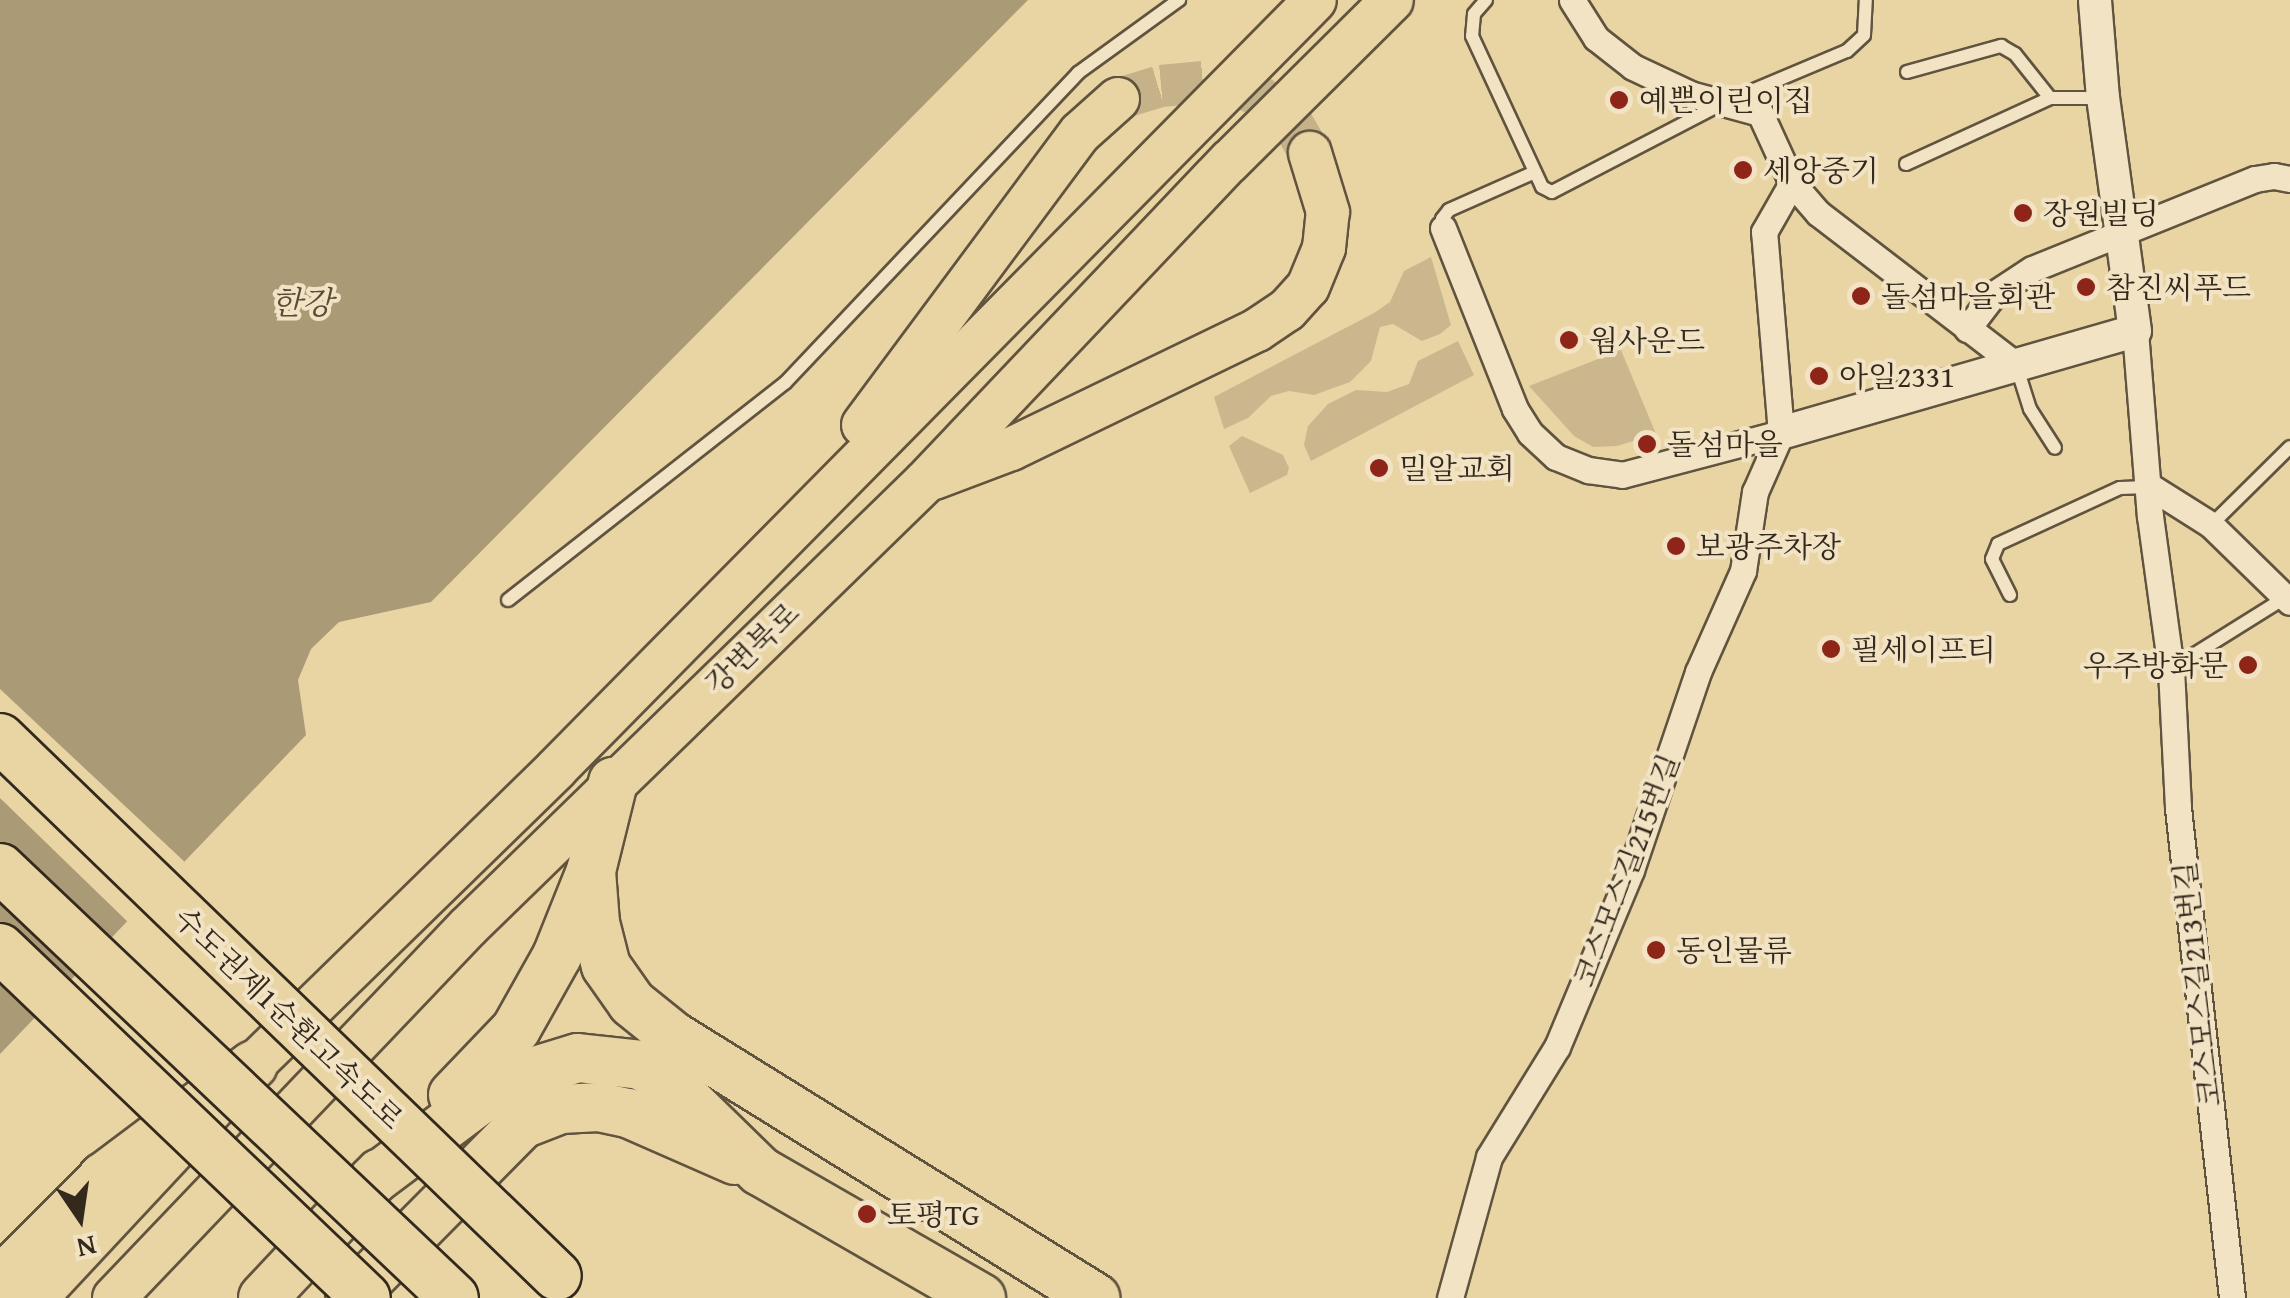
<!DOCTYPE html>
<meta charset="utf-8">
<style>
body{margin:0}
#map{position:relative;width:2290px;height:1298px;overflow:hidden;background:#e9d4a4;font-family:"Gentium Book Plus","Noto Serif KR",serif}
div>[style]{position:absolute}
.green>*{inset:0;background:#cab78d}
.water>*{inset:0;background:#ab9a76}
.pier>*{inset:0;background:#e9d4a4}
.trunk-tunnel>*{height:42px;margin-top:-21px;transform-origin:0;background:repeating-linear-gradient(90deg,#c5b289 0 42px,transparent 0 63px)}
.roads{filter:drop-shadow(2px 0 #61543f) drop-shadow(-2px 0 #61543f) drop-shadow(0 2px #61543f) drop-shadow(0 -2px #61543f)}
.service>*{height:12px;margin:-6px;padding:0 6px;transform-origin:6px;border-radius:6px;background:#f1e3c4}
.minor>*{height:25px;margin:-12.5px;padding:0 12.5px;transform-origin:12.5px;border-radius:12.5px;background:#f1e3c4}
.tertiary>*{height:32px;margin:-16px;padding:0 16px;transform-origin:16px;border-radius:16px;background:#f1e3c4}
.trunk>*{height:42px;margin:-21px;padding:0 21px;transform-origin:21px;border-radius:21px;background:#e9d4a4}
.motorway>*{height:48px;margin:-24px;padding:0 24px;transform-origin:24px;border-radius:24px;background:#e9d4a4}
.bridges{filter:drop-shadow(2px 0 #34291d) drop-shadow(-2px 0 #34291d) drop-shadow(0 2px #34291d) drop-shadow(0 -2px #34291d)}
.motorway-bridge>*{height:48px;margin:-24px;padding:0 24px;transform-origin:24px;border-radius:24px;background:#e9d4a4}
.dots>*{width:28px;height:28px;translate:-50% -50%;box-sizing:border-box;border:5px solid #f1e3c4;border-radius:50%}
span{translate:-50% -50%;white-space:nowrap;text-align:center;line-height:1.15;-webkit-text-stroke:8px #f1e3c4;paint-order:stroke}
.poi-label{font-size:30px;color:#34291d}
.left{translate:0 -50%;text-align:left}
.right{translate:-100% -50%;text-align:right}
.street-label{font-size:30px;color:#34291d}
.water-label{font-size:32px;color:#584b38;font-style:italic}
.north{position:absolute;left:30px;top:1168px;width:100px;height:100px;-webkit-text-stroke:8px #f1e3c4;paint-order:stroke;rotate:167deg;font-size:28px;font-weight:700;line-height:40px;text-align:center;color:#34291d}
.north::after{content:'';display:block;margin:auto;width:35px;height:45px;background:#34291d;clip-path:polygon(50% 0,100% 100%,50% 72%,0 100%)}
</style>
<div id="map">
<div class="green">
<div style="clip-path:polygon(1431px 257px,1451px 325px,1440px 334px,1422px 341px,1393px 324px,1380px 327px,1371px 361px,1350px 382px,1314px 395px,1289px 391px,1271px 396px,1248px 418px,1224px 429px,1214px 397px,1374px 313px,1390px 302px,1404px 271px)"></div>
<div style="clip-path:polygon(1458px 341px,1474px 375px,1311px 461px,1304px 445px,1308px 426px,1328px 404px,1356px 390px,1387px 392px,1409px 384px,1418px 361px)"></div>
<div style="clip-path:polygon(1621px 350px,1656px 434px,1617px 446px,1593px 447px,1574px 436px,1529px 386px)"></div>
<div style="clip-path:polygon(1242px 436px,1283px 455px,1289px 468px,1287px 475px,1250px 493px,1229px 446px)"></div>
</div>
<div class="water">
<div style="clip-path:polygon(0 0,1028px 0,431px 602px,339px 622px,311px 649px,298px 680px,306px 735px,0 1054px)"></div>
</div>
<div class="pier">
<div style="clip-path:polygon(0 689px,188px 865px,131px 925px,0 798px)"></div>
</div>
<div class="trunk-tunnel">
<div style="left:1118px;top:99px;width:45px;rotate:-16.8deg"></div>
<div style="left:1161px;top:86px;width:62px;rotate:-5.5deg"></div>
<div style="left:1223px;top:80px;width:36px;rotate:23deg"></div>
<div style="left:1256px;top:94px;width:42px;rotate:36.3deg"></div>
<div style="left:1290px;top:119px;width:39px;rotate:60deg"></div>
</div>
<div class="roads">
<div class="service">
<div style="left:1486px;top:0;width:18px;rotate:131deg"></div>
<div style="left:1474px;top:14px;width:22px;rotate:95deg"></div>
<div style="left:1472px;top:36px;width:166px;rotate:65.1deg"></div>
<div style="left:1542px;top:187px;width:11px;rotate:27deg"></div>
<div style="left:1552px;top:192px;width:193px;rotate:-27.5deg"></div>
<div style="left:1723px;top:103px;width:134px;rotate:-22.8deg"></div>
<div style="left:1847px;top:51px;width:23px;rotate:-43deg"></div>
<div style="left:1864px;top:35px;width:35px;rotate:-87deg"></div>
<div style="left:1907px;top:72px;width:98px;rotate:-15.5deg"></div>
<div style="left:2001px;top:46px;width:16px;rotate:30deg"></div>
<div style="left:2015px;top:54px;width:56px;rotate:51.5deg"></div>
<div style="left:1906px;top:164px;width:158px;rotate:-24.6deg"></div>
<div style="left:2050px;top:98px;width:51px"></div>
<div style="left:1443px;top:228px;width:9px;rotate:-96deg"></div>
<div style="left:1442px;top:219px;width:11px;rotate:-52deg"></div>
<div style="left:1449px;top:210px;width:94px;rotate:-23.8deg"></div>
<div style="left:2017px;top:368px;width:43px;rotate:72.4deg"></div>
<div style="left:2030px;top:409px;width:46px;rotate:57.3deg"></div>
<div style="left:2211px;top:525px;width:111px;rotate:-44.6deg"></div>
<div style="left:2010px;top:595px;width:40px;rotate:-116.6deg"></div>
<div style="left:1992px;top:559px;width:16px;rotate:-68deg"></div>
<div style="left:1998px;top:544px;width:134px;rotate:-24.7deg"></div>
<div style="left:2120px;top:488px;width:28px;rotate:-2deg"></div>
<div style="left:508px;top:600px;width:352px;rotate:-38.1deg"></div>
<div style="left:785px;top:383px;width:427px;rotate:-46.6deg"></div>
<div style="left:1078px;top:73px;width:125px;rotate:-35.9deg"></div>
<div style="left:2171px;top:669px;width:138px;rotate:-32deg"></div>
</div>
<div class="minor">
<div style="left:1572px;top:0;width:45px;rotate:57.7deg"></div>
<div style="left:1596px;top:38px;width:47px;rotate:38.1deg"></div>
<div style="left:1633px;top:67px;width:63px;rotate:25.3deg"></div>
<div style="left:1690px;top:94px;width:73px;rotate:15.2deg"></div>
<div style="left:1760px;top:113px;width:77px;rotate:65.4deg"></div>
<div style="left:1792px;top:183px;width:40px;rotate:49deg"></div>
<div style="left:1818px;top:213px;width:250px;rotate:37.5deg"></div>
<div style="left:1443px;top:228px;width:195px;rotate:68.3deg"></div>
<div style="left:1515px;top:409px;width:28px;rotate:58deg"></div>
<div style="left:1530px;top:433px;width:35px;rotate:43deg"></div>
<div style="left:1556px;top:457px;width:35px;rotate:22deg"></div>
<div style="left:1588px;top:470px;width:34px;rotate:8deg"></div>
<div style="left:1622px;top:475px;width:164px;rotate:-14.8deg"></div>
<div style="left:1967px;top:329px;width:44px;rotate:-52.4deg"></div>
<div style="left:1994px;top:294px;width:45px;rotate:-33.3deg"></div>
<div style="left:2032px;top:269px;width:240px;rotate:-22deg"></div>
<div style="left:2255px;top:179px;width:19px;rotate:-9deg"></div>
<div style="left:2274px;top:176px;width:16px;rotate:11deg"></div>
<div style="left:2135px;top:331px;width:186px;rotate:85.4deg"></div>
<div style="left:2150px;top:516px;width:154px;rotate:82.2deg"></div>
<div style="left:2171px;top:669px;width:139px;rotate:87.1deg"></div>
<div style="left:2178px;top:808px;width:493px;rotate:83.7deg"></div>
<div style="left:2151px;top:487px;width:71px;rotate:32.3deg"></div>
<div style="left:2211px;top:525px;width:110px;rotate:44.3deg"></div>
<div style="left:1450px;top:1298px;width:146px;rotate:-74.5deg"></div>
<div style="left:1489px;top:1157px;width:129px;rotate:-58.3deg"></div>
<div style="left:1557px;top:1047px;width:192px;rotate:-67.3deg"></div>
<div style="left:1631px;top:870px;width:209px;rotate:-71.3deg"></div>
<div style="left:1698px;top:672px;width:111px;rotate:-66deg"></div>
<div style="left:1743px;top:571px;width:80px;rotate:-81.4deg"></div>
<div style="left:1755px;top:492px;width:64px;rotate:-66.2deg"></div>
<div style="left:1781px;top:433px;width:202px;rotate:-94.8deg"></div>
<div style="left:1764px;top:232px;width:56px;rotate:-60.3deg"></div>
</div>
<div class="tertiary">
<div style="left:1781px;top:433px;width:368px;rotate:-16.1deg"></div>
<div style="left:2135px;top:331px;width:235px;rotate:-97.8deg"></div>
<div style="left:2103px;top:98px;width:98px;rotate:-94.7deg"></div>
</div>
<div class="trunk">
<div style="left:863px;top:425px;width:364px;rotate:-53.4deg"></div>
<div style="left:1080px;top:133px;width:51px;rotate:-41.8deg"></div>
<div style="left:934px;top:478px;width:82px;rotate:-20.6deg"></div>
<div style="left:1011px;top:449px;width:273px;rotate:-25.8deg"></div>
<div style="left:1257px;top:330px;width:36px;rotate:-34deg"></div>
<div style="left:1287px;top:310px;width:31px;rotate:-48deg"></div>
<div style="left:1308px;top:287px;width:42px;rotate:-67.7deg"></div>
<div style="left:1324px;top:248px;width:36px;rotate:-84deg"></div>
<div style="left:1328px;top:212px;width:62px;rotate:-107deg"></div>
<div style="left:36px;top:1298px;width:318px;rotate:-47deg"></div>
<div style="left:253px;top:1065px;width:424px;rotate:-44.3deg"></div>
<div style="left:556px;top:769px;width:1080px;rotate:-45.37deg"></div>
<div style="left:114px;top:1298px;width:513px;rotate:-46.34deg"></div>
<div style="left:468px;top:927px;width:638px;rotate:-44.24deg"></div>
<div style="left:925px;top:482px;width:443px;rotate:-46.5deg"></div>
<div style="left:1230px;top:161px;width:228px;rotate:-44.8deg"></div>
</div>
<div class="motorway">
<div style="left:591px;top:871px;width:52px;rotate:85.6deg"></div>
<div style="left:595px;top:923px;width:44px;rotate:75.7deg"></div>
<div style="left:606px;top:966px;width:45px;rotate:54.9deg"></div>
<div style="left:632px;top:1003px;width:53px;rotate:38.8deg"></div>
<div style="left:673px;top:1036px;width:497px;rotate:31.8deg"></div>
<div style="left:453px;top:1095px;width:91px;rotate:-46.3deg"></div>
<div style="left:516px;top:1029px;width:84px;rotate:-60.7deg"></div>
<div style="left:557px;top:956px;width:92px;rotate:-68.2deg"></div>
<div style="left:591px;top:871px;width:92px;rotate:-76.1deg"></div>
<div style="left:373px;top:1180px;width:166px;rotate:-36.9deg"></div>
<div style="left:506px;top:1080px;width:75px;rotate:-17deg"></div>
<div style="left:578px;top:1058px;width:63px;rotate:6.3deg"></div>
<div style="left:641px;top:1065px;width:38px;rotate:33deg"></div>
<div style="left:673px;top:1086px;width:122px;rotate:44.3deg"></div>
<div style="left:760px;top:1171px;width:255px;rotate:29.9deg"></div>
<div style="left:0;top:1282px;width:148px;rotate:-45.3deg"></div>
<div style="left:104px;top:1177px;width:186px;rotate:-36.9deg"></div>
<div style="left:263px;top:1298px;width:171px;rotate:-46.9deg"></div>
<div style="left:350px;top:1298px;width:245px;rotate:-45.3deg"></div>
<div style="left:522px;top:1124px;width:42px;rotate:-21deg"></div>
<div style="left:561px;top:1109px;width:38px;rotate:-3deg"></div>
<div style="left:599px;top:1107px;width:30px;rotate:12deg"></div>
<div style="left:628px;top:1113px;width:117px;rotate:23.7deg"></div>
</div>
</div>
<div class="bridges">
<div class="motorway-bridge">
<div style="left:0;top:738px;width:774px;rotate:44.01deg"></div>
<div style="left:0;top:868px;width:625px;rotate:43.44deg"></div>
<div style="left:0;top:948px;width:506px;rotate:43.72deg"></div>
</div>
</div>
<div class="dots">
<div style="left:1619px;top:100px;background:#8f2418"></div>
<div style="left:1743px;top:170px;background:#8f2418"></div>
<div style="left:2023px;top:213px;background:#8f2418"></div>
<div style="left:2086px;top:287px;background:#8f2418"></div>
<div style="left:1861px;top:296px;background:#8f2418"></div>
<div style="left:1569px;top:340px;background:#8f2418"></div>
<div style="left:1819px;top:376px;background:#8f2418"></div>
<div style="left:1647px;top:444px;background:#8f2418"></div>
<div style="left:1379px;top:468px;background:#8f2418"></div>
<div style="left:1676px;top:546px;background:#8f2418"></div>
<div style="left:1831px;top:649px;background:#8f2418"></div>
<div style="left:2248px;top:665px;background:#8f2418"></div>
<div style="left:1656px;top:950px;background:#8f2418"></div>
<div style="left:867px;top:1214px;background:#8f2418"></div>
</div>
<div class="poi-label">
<span class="left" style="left:1639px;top:100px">예쁜이린이집</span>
<span class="left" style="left:1763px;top:170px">세앙중기</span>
<span class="left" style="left:2043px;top:213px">장원빌딩</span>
<span class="left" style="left:2106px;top:287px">참진씨푸드</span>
<span class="left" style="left:1881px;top:296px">돌섬마을회관</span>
<span class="left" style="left:1589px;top:340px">웜사운드</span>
<span class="left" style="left:1839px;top:376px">아일2331</span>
<span class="left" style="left:1667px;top:444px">돌섬마을</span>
<span class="left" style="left:1399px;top:468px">밀알교회</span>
<span class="left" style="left:1696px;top:546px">보광주차장</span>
<span class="left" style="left:1851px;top:649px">필세이프티</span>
<span class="right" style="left:2228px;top:665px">우주방화문</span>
<span class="left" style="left:1676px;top:950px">동인물류</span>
<span class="left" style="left:887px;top:1214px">토평TG</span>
</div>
<div class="street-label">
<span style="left:752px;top:648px;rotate:-44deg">강변북로</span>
<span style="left:1626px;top:870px;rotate:-69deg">코스모스길215번길</span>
<span style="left:2197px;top:984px;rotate:-96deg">코스모스길213번길</span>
<span style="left:289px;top:1018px;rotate:44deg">수도권제1순환고속도로</span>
</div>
<div class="water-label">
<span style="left:302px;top:303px">한강</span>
</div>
<div class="north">N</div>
</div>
